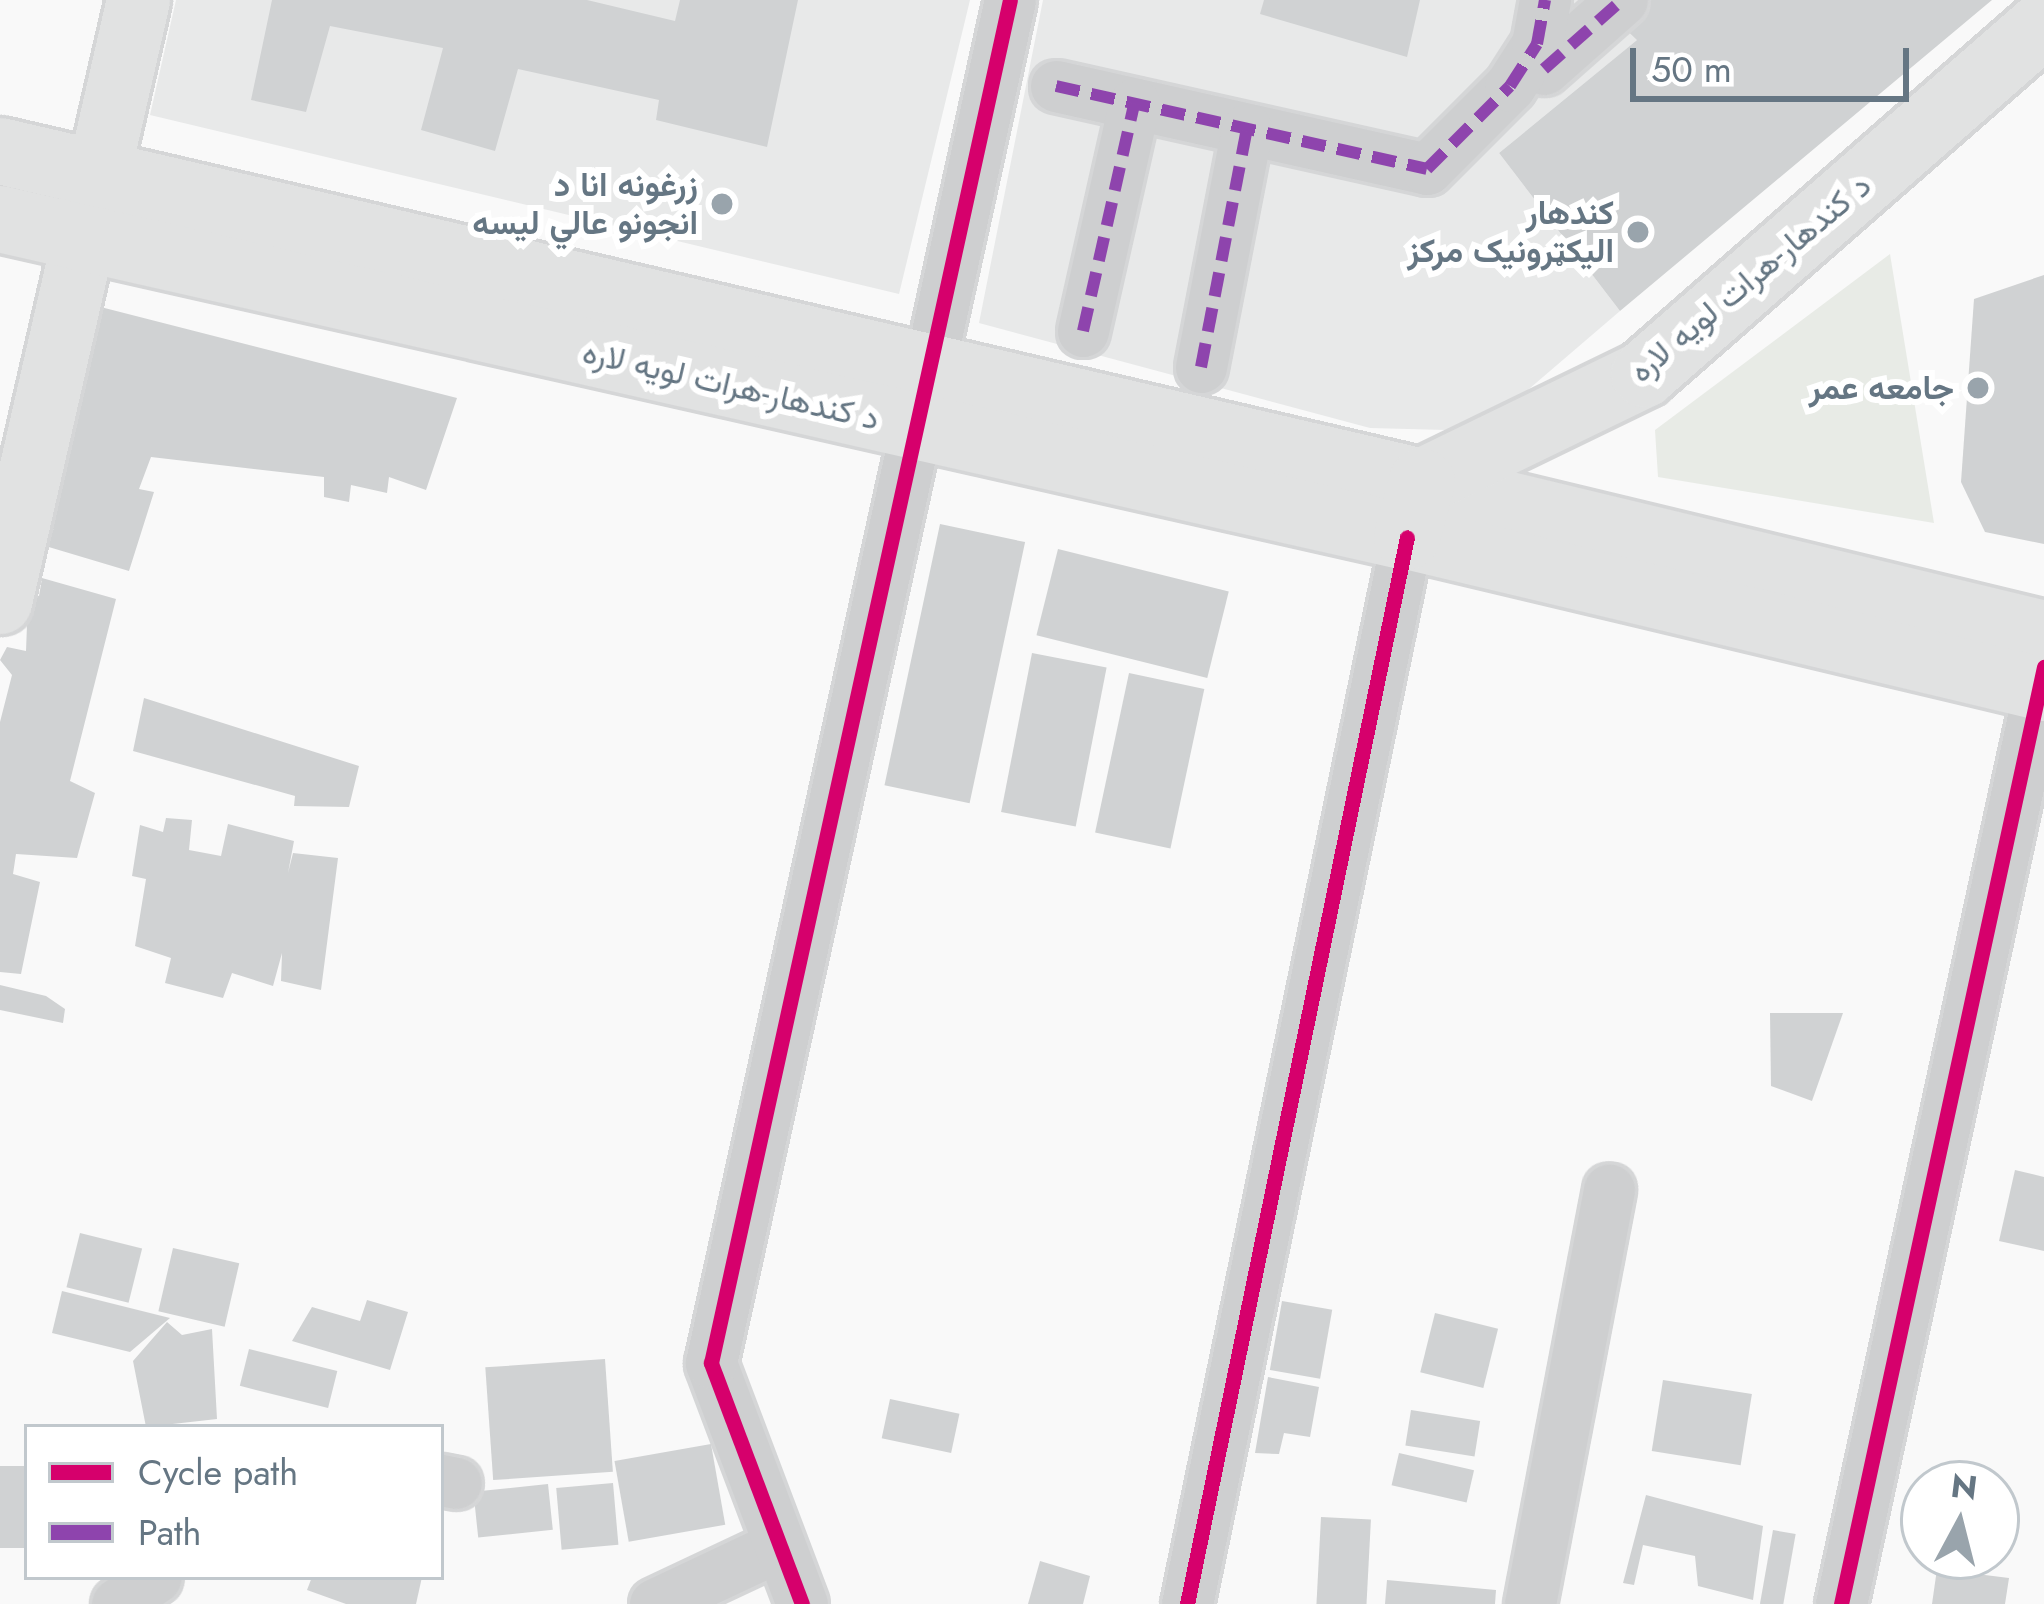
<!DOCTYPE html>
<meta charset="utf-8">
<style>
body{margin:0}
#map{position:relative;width:2044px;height:1604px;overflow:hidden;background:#f9f9f9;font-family:Jost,Vazirmatn,sans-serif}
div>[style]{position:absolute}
.built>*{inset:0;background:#e8e9e9}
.green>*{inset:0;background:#e8ebe6}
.building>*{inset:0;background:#d0d2d3;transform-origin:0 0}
.roads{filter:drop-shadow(3px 0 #d5d6d7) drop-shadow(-3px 0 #d5d6d7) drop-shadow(0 3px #d5d6d7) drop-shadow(0 -3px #d5d6d7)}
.minor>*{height:51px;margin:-25.5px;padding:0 25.5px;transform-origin:25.5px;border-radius:25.5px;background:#cecfd0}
.major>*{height:63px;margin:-31.5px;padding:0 31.5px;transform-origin:31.5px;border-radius:31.5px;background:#e1e2e2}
.highway>*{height:66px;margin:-33px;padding:0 33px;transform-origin:33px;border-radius:33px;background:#e1e2e2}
.quiet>*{height:12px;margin-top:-6px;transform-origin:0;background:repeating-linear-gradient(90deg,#8e44ad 0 24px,transparent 0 36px)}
.cycleway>*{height:15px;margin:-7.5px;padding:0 7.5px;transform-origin:7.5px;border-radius:7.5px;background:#d6006c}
.dots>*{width:33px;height:33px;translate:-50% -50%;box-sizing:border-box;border:6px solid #fff;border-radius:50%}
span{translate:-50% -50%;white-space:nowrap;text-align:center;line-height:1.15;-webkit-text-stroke:12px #fff;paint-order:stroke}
.poi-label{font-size:33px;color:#657683;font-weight:700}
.right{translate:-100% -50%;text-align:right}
.street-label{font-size:33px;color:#657683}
.legend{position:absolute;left:24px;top:1424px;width:420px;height:156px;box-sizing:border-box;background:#fff;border:3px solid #c1c8cd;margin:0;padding:15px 21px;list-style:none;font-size:36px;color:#657683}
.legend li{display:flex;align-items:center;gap:24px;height:60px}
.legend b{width:60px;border:3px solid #c1c8cd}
.north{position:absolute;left:1900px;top:1460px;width:120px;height:120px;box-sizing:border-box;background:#fff;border:3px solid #c1c8cd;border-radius:50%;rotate:7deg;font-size:33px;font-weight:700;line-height:48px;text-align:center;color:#657683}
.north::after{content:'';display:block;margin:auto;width:42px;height:54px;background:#99a4ac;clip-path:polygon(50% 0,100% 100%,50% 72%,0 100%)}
.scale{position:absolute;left:1630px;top:48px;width:279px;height:54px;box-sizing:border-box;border:6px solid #657683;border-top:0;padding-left:15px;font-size:36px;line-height:42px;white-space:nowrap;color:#657683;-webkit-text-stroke:9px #fff;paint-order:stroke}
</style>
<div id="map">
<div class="built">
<div style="clip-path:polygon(176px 0,970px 0,899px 294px,150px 115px)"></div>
<div style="clip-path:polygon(1043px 0,1686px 0,1499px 153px,1620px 311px,1502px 412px,1446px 430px,1370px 428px,979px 323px)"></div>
</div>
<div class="green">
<div style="clip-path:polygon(1890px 254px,1934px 523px,1658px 477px,1655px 430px)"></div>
</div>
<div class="building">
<div style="clip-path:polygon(272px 0,587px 0,675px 21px,680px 0,798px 0,767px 147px,656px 120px,659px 100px,518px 69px,495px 151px,421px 130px,443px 48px,330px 26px,306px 112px,251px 100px)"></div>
<div style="clip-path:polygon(1264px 0,1420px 0,1407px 57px,1260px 14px)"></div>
<div style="clip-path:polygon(1595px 0,1992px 0,1620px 311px,1499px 153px,1637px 40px)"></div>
<div style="clip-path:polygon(2044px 275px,2044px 544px,1985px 532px,1961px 482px,1974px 299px)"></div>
<div style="clip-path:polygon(85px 303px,457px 398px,426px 490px,389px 477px,387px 493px,351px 485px,349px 502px,324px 497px,324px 477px,151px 457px,139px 489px,154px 492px,129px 571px,32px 542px,35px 525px,54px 530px,39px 520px)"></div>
<div style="left:940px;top:524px;width:87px;height:267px;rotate:12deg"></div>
<div style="left:1058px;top:549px;width:176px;height:89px;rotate:14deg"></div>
<div style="clip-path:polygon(42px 578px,116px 599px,70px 781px,95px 793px,77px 858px,16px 854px,13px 874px,40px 882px,21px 974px,0 972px,0 722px,12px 675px,0 660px,7px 647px,26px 651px,27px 625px,13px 621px,20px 592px,39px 596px)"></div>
<div style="left:1032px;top:653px;width:76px;height:162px;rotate:11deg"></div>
<div style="left:1129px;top:673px;width:77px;height:163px;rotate:12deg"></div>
<div style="clip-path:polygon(144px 698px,359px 766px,349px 807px,294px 806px,295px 796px,133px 751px)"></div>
<div style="clip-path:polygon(166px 818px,192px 820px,189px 850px,221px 856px,228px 824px,294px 841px,288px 873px,293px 853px,338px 858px,321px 990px,281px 981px,282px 953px,273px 986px,232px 973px,223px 998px,165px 983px,171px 958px,135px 946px,146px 879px,132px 876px,140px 825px,163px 832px)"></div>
<div style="clip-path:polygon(0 985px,46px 996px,65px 1009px,63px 1023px,0 1010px)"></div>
<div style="clip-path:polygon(1770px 1013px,1843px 1013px,1812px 1101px,1771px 1086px)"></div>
<div style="clip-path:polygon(2015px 1170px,2044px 1177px,2044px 1251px,1999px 1241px)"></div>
<div style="left:80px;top:1233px;width:64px;height:56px;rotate:14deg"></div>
<div style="left:173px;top:1248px;width:68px;height:65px;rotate:13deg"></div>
<div style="clip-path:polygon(62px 1291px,170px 1318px,130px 1352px,52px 1333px)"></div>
<div style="clip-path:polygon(367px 1300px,408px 1312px,390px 1370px,292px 1341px,312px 1307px,360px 1321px)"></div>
<div style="left:1282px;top:1301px;width:51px;height:70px;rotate:10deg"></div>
<div style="left:1435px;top:1313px;width:65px;height:61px;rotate:14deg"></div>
<div style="clip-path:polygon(167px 1322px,182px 1335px,212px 1329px,217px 1419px,146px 1427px,133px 1361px)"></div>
<div style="left:249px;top:1349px;width:91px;height:38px;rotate:14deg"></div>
<div style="left:605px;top:1359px;width:113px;height:120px;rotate:86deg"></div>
<div style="clip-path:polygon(1268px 1377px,1319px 1387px,1310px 1437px,1284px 1433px,1279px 1454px,1255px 1453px)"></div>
<div style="left:1663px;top:1380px;width:90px;height:72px;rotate:9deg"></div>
<div style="left:890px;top:1399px;width:71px;height:40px;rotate:12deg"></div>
<div style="left:1411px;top:1410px;width:70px;height:36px;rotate:9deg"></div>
<div style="left:711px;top:1444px;width:82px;height:98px;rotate:80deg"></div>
<div style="left:1399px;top:1453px;width:77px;height:33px;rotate:13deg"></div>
<div style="left:27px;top:1466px;width:82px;height:28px;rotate:90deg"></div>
<div style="left:613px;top:1483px;width:62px;height:57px;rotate:85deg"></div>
<div style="left:548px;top:1484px;width:46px;height:75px;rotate:84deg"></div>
<div style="clip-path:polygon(1646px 1495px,1763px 1526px,1753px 1600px,1698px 1586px,1695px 1556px,1643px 1545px,1634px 1585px,1623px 1583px)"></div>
<div style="left:1321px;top:1517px;width:50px;height:87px;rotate:3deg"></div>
<div style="left:1773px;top:1530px;width:23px;height:75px;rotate:10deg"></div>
<div style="clip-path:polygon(1040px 1561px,1090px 1576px,1083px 1604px,1028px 1604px)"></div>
<div style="clip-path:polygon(1937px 1569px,2009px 1578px,2005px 1604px,1932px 1604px)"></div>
<div style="clip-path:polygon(312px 1577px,422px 1577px,416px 1604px,346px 1604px,307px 1590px)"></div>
<div style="clip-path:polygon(1387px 1580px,1496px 1590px,1495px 1604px,1385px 1604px)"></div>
</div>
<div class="roads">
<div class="minor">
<div style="left:1544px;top:69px;width:104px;rotate:-41.5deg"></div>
<div style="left:1056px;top:86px;width:380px;rotate:12.6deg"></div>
<div style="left:1427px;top:169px;width:117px;rotate:-45deg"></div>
<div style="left:1510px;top:86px;width:50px;rotate:-57.3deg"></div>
<div style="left:1537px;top:44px;width:45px;rotate:-79.7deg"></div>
<div style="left:1083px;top:331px;width:233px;rotate:-77.3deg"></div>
<div style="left:1201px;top:367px;width:242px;rotate:-79.1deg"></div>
<div style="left:441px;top:1480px;width:15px;rotate:11deg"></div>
<div style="left:117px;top:1604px;width:47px;rotate:-34.7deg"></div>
<div style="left:655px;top:1604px;width:136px;rotate:-25.2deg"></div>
<div style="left:802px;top:1604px;width:258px;rotate:-110.7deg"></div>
<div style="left:711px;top:1363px;width:1395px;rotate:-77.63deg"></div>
<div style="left:1187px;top:1604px;width:1089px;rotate:-78.35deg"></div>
<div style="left:1530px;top:1604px;width:422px;rotate:-79.2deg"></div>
<div style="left:1841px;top:1604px;width:959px;rotate:-77.78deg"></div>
</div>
<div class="major">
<div style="left:1422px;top:482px;width:640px;rotate:13.56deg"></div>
<div style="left:1407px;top:537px;width:655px;rotate:13.42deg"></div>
<div style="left:0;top:602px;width:618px;rotate:-77.09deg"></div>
</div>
<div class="highway">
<div style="left:0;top:151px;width:1460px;rotate:13.1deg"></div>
<div style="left:1422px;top:482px;width:247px;rotate:-25.9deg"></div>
<div style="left:1644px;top:374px;width:532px;rotate:-41.19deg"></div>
<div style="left:0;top:219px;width:1442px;rotate:12.74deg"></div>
<div style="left:1407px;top:537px;width:57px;rotate:-74.7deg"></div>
</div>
</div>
<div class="quiet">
<div style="left:1544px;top:69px;width:104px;rotate:-41.5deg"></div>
<div style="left:1056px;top:86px;width:380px;rotate:12.6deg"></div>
<div style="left:1427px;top:169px;width:117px;rotate:-45deg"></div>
<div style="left:1510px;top:86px;width:50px;rotate:-57.3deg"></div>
<div style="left:1537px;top:44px;width:45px;rotate:-79.7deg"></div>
<div style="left:1083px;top:331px;width:233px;rotate:-77.3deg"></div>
<div style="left:1201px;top:367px;width:242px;rotate:-79.1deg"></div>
</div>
<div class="cycleway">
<div style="left:802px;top:1604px;width:258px;rotate:-110.7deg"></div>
<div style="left:711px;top:1363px;width:1395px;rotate:-77.63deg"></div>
<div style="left:1187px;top:1604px;width:1089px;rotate:-78.35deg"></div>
<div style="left:1841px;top:1604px;width:959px;rotate:-77.78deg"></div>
</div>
<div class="dots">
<div style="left:722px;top:204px;background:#99a4ac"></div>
<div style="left:1638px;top:232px;background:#99a4ac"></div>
<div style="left:1978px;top:388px;background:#99a4ac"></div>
</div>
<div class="poi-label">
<span class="right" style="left:698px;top:204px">زرغونه انا د<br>انجونو عالي لیسه</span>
<span class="right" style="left:1614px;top:232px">کندهار<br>الیکټرونیک مرکز</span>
<span class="right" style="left:1954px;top:388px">جامعه عمر</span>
</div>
<div class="street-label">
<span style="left:1750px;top:278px;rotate:-40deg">د کندهار-هرات لويه لاره</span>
<span style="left:731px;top:385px;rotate:13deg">د کندهار-هرات لويه لاره</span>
</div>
<ul class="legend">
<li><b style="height:15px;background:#d6006c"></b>Cycle path</li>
<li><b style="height:15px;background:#8e44ad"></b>Path</li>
</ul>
<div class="north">N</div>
<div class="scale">50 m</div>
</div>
